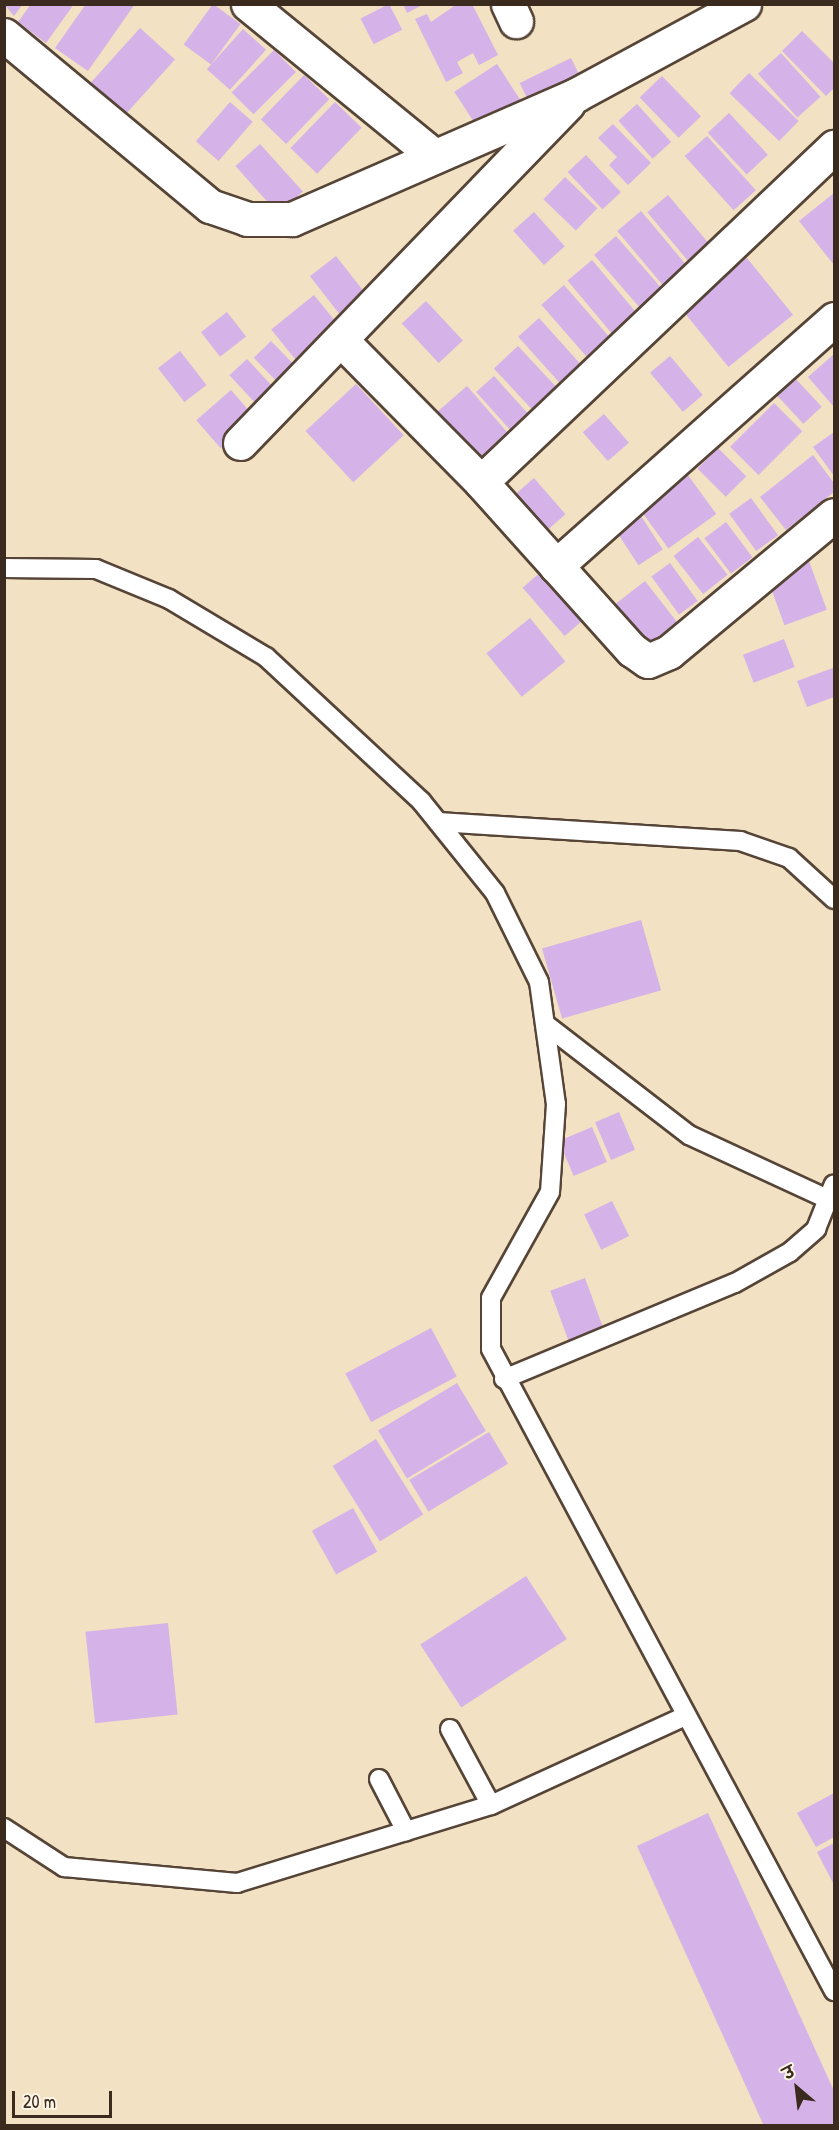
<!DOCTYPE html>
<meta charset="utf-8">
<style>
body{margin:0}
#map{position:relative;width:839px;height:2130px;overflow:hidden;background:#f2e1c3;font-family:"Patrick Hand","Playpen Sans Deva",sans-serif}
div>[style]{position:absolute}
.building>*{inset:0;background:#d5b2e8;transform-origin:0 0}
.roads{filter:drop-shadow(2px 0 #564537) drop-shadow(-2px 0 #564537) drop-shadow(0 2px #564537) drop-shadow(0 -2px #564537)}
.lane>*{height:18px;margin:-9px;padding:0 9px;transform-origin:9px;border-radius:9px;background:#fff}
.street>*{height:33px;margin:-16.5px;padding:0 16.5px;transform-origin:16.5px;border-radius:16.5px;background:#fff}
span{translate:-50% -50%;white-space:nowrap;text-align:center;line-height:1.15;-webkit-text-stroke:4.5px #fcf5e5;paint-order:stroke}
.frame{position:absolute;inset:0;border:6px solid #3b2a1e;pointer-events:none}
.north{position:absolute;left:767px;top:2058px;width:60px;height:60px;-webkit-text-stroke:4px #fcf5e5;paint-order:stroke;rotate:332deg;font-size:16px;font-weight:700;line-height:24px;text-align:center;color:#3b2a1e}
.north::after{content:'';display:block;margin:auto;width:21px;height:27px;background:#3b2a1e;clip-path:polygon(50% 0,100% 100%,50% 72%,0 100%)}
.scale{position:absolute;left:12px;top:2091px;width:100px;height:27px;box-sizing:border-box;border:3px solid #3b2a1e;border-top:0;padding-left:8px;font-size:18px;line-height:21px;white-space:nowrap;color:#3b2a1e;-webkit-text-stroke:4px #fcf5e5;paint-order:stroke}
</style>
<div id="map">
<div class="building">
<div style="clip-path:polygon(4px 4px,23px 4px,14px 16px)"></div>
<div style="clip-path:polygon(31px 4px,74px 4px,46px 43px,18px 22px)"></div>
<div style="clip-path:polygon(86px 4px,135px 4px,88px 71px,55px 48px)"></div>
<div style="left:213px;top:4px;width:34px;height:50px;rotate:36deg"></div>
<div style="left:389px;top:4px;width:29px;height:32px;rotate:63deg"></div>
<div style="clip-path:polygon(403px 4px,424px 4px,407px 13px)"></div>
<div style="clip-path:polygon(457px 4px,472px 4px,498px 55px,479px 65px,473px 53px,457px 62px,463px 73px,446px 82px,415px 19px,427px 14px,431px 22px)"></div>
<div style="left:140px;top:28px;width:47px;height:80px;rotate:42deg"></div>
<div style="left:243px;top:29px;width:31px;height:54px;rotate:42deg"></div>
<div style="clip-path:polygon(802px 31px,834px 63px,834px 88px,826px 96px,782px 51px)"></div>
<div style="left:274px;top:50px;width:31px;height:60px;rotate:45deg"></div>
<div style="left:781px;top:53px;width:59px;height:31px;rotate:48deg"></div>
<div style="left:571px;top:58px;width:28px;height:57px;rotate:64deg"></div>
<div style="left:497px;top:64px;width:46px;height:51px;rotate:57deg"></div>
<div style="left:749px;top:73px;width:69px;height:28px;rotate:44deg"></div>
<div style="left:304px;top:75px;width:35px;height:62px;rotate:44deg"></div>
<div style="left:662px;top:76px;width:56px;height:31px;rotate:46deg"></div>
<div style="left:230px;top:102px;width:30px;height:52px;rotate:41deg"></div>
<div style="left:335px;top:102px;width:37px;height:64px;rotate:44deg"></div>
<div style="left:637px;top:104px;width:51px;height:25px;rotate:48deg"></div>
<div style="left:729px;top:113px;width:57px;height:29px;rotate:47deg"></div>
<div style="clip-path:polygon(613px 124px,651px 163px,628px 185px,609px 165px,617px 157px,598px 138px)"></div>
<div style="left:707px;top:136px;width:73px;height:30px;rotate:48deg"></div>
<div style="left:260px;top:144px;width:64px;height:33px;rotate:48deg"></div>
<div style="left:586px;top:155px;width:51px;height:25px;rotate:47deg"></div>
<div style="left:565px;top:177px;width:45px;height:31px;rotate:44deg"></div>
<div style="clip-path:polygon(834px 193px,834px 265px,799px 221px)"></div>
<div style="left:668px;top:195px;width:70px;height:27px;rotate:50deg"></div>
<div style="left:641px;top:211px;width:77px;height:31px;rotate:50deg"></div>
<div style="left:534px;top:212px;width:46px;height:28px;rotate:48deg"></div>
<div style="left:616px;top:236px;width:75px;height:29px;rotate:49deg"></div>
<div style="left:336px;top:256px;width:55px;height:33px;rotate:52deg"></div>
<div style="left:747px;top:258px;width:73px;height:83px;rotate:51deg"></div>
<div style="left:592px;top:260px;width:70px;height:32px;rotate:50deg"></div>
<div style="left:564px;top:285px;width:73px;height:30px;rotate:49deg"></div>
<div style="left:314px;top:295px;width:41px;height:55px;rotate:51deg"></div>
<div style="left:426px;top:301px;width:54px;height:33px;rotate:47deg"></div>
<div style="left:227px;top:312px;width:31px;height:33px;rotate:52deg"></div>
<div style="left:539px;top:318px;width:69px;height:28px;rotate:48deg"></div>
<div style="left:271px;top:341px;width:37px;height:24px;rotate:46deg"></div>
<div style="left:518px;top:346px;width:65px;height:33px;rotate:47deg"></div>
<div style="left:180px;top:351px;width:43px;height:28px;rotate:52deg"></div>
<div style="clip-path:polygon(834px 354px,834px 407px,808px 377px)"></div>
<div style="left:670px;top:356px;width:51px;height:26px;rotate:50deg"></div>
<div style="left:247px;top:359px;width:41px;height:24px;rotate:47deg"></div>
<div style="left:494px;top:376px;width:62px;height:24px;rotate:48deg"></div>
<div style="left:793px;top:376px;width:42px;height:25px;rotate:47deg"></div>
<div style="left:356px;top:384px;width:70px;height:69px;rotate:47deg"></div>
<div style="left:467px;top:386px;width:69px;height:42px;rotate:49deg"></div>
<div style="left:231px;top:390px;width:37px;height:46px;rotate:49deg"></div>
<div style="left:774px;top:403px;width:40px;height:62px;rotate:45deg"></div>
<div style="left:604px;top:414px;width:38px;height:28px;rotate:49deg"></div>
<div style="clip-path:polygon(834px 432px,834px 476px,813px 447px)"></div>
<div style="left:718px;top:448px;width:40px;height:29px;rotate:45deg"></div>
<div style="clip-path:polygon(813px 455px,834px 483px,834px 492px,786px 530px,760px 497px)"></div>
<div style="left:685px;top:471px;width:53px;height:59px;rotate:54deg"></div>
<div style="left:534px;top:478px;width:48px;height:30px;rotate:49deg"></div>
<div style="left:751px;top:498px;width:46px;height:27px;rotate:54deg"></div>
<div style="left:641px;top:516px;width:40px;height:29px;rotate:57deg"></div>
<div style="left:726px;top:522px;width:44px;height:27px;rotate:53deg"></div>
<div style="left:698px;top:537px;width:48px;height:31px;rotate:52deg"></div>
<div style="left:809px;top:561px;width:52px;height:45px;rotate:70deg"></div>
<div style="left:670px;top:563px;width:47px;height:23px;rotate:54deg"></div>
<div style="left:543px;top:570px;width:64px;height:27px;rotate:49deg"></div>
<div style="left:645px;top:581px;width:52px;height:42px;rotate:52deg"></div>
<div style="left:530px;top:618px;width:56px;height:56px;rotate:51deg"></div>
<div style="left:784px;top:639px;width:30px;height:44px;rotate:69deg"></div>
<div style="clip-path:polygon(833px 668px,834px 697px,807px 707px,797px 681px)"></div>
<div style="left:641px;top:920px;width:73px;height:103px;rotate:74deg"></div>
<div style="left:619px;top:1112px;width:41px;height:26px;rotate:67deg"></div>
<div style="left:592px;top:1127px;width:38px;height:36px;rotate:67deg"></div>
<div style="left:612px;top:1201px;width:39px;height:31px;rotate:64deg"></div>
<div style="left:585px;top:1278px;width:59px;height:37px;rotate:70deg"></div>
<div style="left:431px;top:1328px;width:55px;height:97px;rotate:62deg"></div>
<div style="left:457px;top:1383px;width:56px;height:92px;rotate:59deg"></div>
<div style="left:489px;top:1432px;width:37px;height:93px;rotate:59deg"></div>
<div style="left:376px;top:1439px;width:89px;height:51px;rotate:58deg"></div>
<div style="left:353px;top:1508px;width:50px;height:47px;rotate:61deg"></div>
<div style="left:526px;top:1576px;width:75px;height:126px;rotate:57deg"></div>
<div style="left:168px;top:1623px;width:92px;height:83px;rotate:84deg"></div>
<div style="clip-path:polygon(834px 1793px,834px 1837px,816px 1847px,797px 1813px)"></div>
<div style="clip-path:polygon(708px 1813px,834px 2091px,834px 2126px,764px 2126px,637px 1846px)"></div>
<div style="clip-path:polygon(834px 1843px,834px 1885px,817px 1852px)"></div>
</div>
<div class="roads">
<div class="lane">
<div style="left:4px;top:568px;width:92px;rotate:0.6deg"></div>
<div style="left:96px;top:569px;width:79px;rotate:22.3deg"></div>
<div style="left:169px;top:599px;width:113px;rotate:30.9deg"></div>
<div style="left:266px;top:657px;width:212px;rotate:42.9deg"></div>
<div style="left:421px;top:801px;width:118px;rotate:51.2deg"></div>
<div style="left:495px;top:893px;width:99px;rotate:63.7deg"></div>
<div style="left:539px;top:982px;width:123px;rotate:82.1deg"></div>
<div style="left:556px;top:1104px;width:88px;rotate:93.9deg"></div>
<div style="left:550px;top:1192px;width:121px;rotate:119.1deg"></div>
<div style="left:491px;top:1298px;width:51px;rotate:90deg"></div>
<div style="left:491px;top:1349px;width:728px;rotate:61.89deg"></div>
<div style="left:438px;top:822px;width:303px;rotate:3.6deg"></div>
<div style="left:740px;top:841px;width:52px;rotate:19.1deg"></div>
<div style="left:789px;top:858px;width:61px;rotate:42.3deg"></div>
<div style="left:545px;top:1024px;width:182px;rotate:37.6deg"></div>
<div style="left:689px;top:1135px;width:160px;rotate:24.8deg"></div>
<div style="left:504px;top:1379px;width:250px;rotate:-22.6deg"></div>
<div style="left:735px;top:1283px;width:63px;rotate:-29.4deg"></div>
<div style="left:790px;top:1252px;width:35px;rotate:-41deg"></div>
<div style="left:816px;top:1229px;width:48px;rotate:-68.2deg"></div>
<div style="left:450px;top:1729px;width:86px;rotate:61.7deg"></div>
<div style="left:379px;top:1779px;width:59px;rotate:62.6deg"></div>
<div style="left:4px;top:1828px;width:72px;rotate:33deg"></div>
<div style="left:64px;top:1867px;width:174px;rotate:5.3deg"></div>
<div style="left:237px;top:1883px;width:266px;rotate:-17.1deg"></div>
<div style="left:491px;top:1805px;width:213px;rotate:-24.6deg"></div>
</div>
<div class="street">
<div style="left:248px;top:4px;width:237px;rotate:39.2deg"></div>
<div style="left:508px;top:4px;width:19px;rotate:65deg"></div>
<div style="left:4px;top:35px;width:268px;rotate:39.7deg"></div>
<div style="left:210px;top:206px;width:39px;rotate:19deg"></div>
<div style="left:247px;top:219px;width:45px"></div>
<div style="left:292px;top:219px;width:310px;rotate:-23.6deg"></div>
<div style="left:576px;top:95px;width:191px;rotate:-28.4deg"></div>
<div style="left:343px;top:342px;width:197px;rotate:45.4deg"></div>
<div style="left:481px;top:482px;width:226px;rotate:48.1deg"></div>
<div style="left:632px;top:650px;width:19px;rotate:35deg"></div>
<div style="left:648px;top:661px;width:23px;rotate:-23deg"></div>
<div style="left:669px;top:652px;width:214px;rotate:-39.7deg"></div>
<div style="left:240px;top:443px;width:472px;rotate:-46deg"></div>
<div style="left:481px;top:482px;width:487px;rotate:-43.5deg"></div>
<div style="left:556px;top:566px;width:372px;rotate:-41.6deg"></div>
</div>
</div>
<div class="frame"></div>
<div class="north">उ</div>
<div class="scale">20 m</div>
</div>
